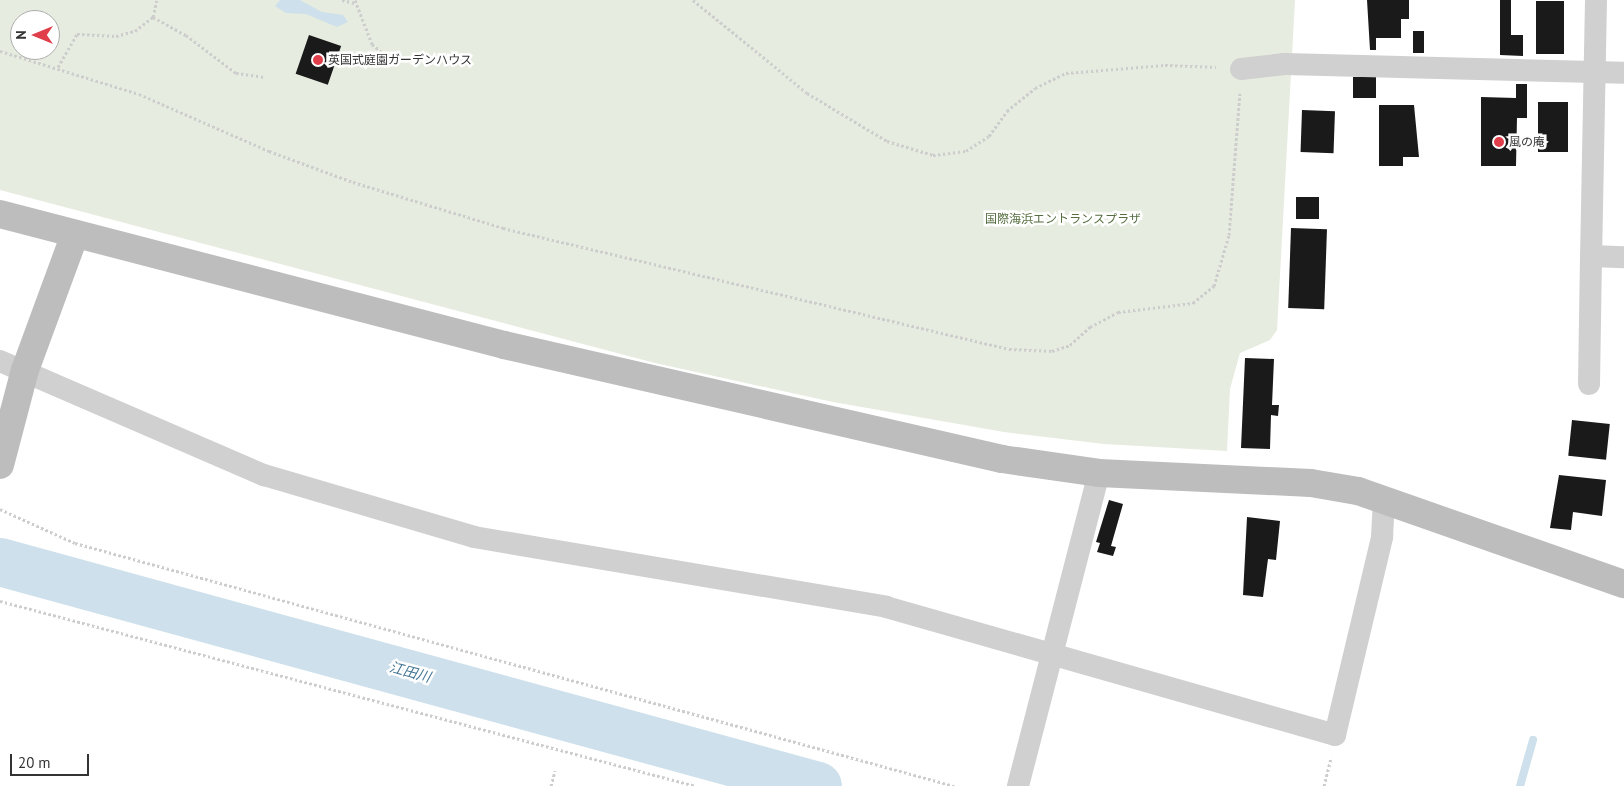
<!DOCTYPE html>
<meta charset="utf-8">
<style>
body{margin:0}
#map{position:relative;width:1624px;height:786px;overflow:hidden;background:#fff;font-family:"PT Sans","Noto Sans JP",sans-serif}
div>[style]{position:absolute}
.green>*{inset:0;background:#e6ecdf}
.water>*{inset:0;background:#cde0eb}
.stream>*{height:8px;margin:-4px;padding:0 4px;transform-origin:4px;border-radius:4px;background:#cde0eb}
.river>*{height:48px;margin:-24px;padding:0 24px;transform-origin:24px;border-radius:24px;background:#cde0eb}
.building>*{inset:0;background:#1a1a1a;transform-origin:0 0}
.path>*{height:3px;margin-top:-1.5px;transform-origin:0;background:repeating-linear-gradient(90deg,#cdcdcd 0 2.5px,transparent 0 5px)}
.street>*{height:22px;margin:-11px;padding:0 11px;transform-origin:11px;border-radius:11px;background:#d0d0d0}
.secondary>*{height:28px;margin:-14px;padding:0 14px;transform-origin:14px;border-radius:14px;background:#bdbdbd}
.dots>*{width:14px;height:14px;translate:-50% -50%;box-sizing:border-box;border:2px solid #fff;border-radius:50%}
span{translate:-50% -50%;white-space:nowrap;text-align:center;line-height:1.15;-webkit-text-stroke:5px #fff;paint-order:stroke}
.poi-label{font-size:12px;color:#333}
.left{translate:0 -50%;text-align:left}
.park-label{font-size:12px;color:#566e40}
.water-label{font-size:14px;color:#427594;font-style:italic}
.north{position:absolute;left:10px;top:10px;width:50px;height:50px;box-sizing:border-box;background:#fff;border:1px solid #adadad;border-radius:50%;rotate:270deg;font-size:14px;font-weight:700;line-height:20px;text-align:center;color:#333}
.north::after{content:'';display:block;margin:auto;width:18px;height:22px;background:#e13e4b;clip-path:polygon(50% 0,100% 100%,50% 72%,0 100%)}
.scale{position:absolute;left:10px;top:754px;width:79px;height:22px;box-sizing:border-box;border:2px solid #333;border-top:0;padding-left:6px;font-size:15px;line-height:18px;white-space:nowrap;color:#333;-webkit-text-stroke:4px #fff;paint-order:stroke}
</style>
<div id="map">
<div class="green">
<div style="clip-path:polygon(evenodd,0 0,1295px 0,1277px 330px,1270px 340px,1240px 353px,1230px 389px,1227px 451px,1104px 444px,1004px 432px,833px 402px,655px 363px,0 190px,0 0,20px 20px,50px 20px,50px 50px,20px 50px,20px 20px)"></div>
</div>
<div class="water">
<div style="clip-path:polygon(280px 0,300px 0,322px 12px,343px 15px,348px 22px,337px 27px,306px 14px,286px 13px,275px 6px)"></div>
</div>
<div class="stream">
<div style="left:1520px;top:786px;width:48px;rotate:-74.2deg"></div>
</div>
<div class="river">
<div style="left:0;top:562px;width:848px;rotate:15.31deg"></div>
</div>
<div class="building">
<div style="clip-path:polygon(1367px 0,1409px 0,1409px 19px,1401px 19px,1401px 38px,1376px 38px,1376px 50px,1370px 50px)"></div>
<div style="clip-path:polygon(1500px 0,1511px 0,1511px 35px,1523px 35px,1523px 56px,1500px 55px)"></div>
<div style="left:1536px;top:1px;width:28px;height:53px"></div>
<div style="left:1413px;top:31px;width:11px;height:22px"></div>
<div style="left:309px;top:35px;width:34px;height:41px;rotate:19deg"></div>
<div style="left:1353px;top:77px;width:23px;height:21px"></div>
<div style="clip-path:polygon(1516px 84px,1527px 84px,1527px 118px,1517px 118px,1516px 166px,1481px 166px,1481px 97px,1516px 98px)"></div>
<div style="left:1538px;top:102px;width:30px;height:50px"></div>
<div style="clip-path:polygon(1379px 105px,1414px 105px,1419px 157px,1403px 157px,1403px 166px,1379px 166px)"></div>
<div style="left:1302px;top:110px;width:33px;height:42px;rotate:2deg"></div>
<div style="left:1296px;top:197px;width:23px;height:22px"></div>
<div style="left:1291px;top:228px;width:36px;height:80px;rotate:2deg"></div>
<div style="clip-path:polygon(1245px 358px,1274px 359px,1272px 405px,1279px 405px,1278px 416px,1271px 415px,1270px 449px,1241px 448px)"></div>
<div style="left:1572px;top:420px;width:38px;height:36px;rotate:6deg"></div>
<div style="clip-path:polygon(1559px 475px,1606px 480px,1602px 516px,1573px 512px,1571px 530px,1550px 528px)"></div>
<div style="clip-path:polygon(1109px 500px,1123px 504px,1111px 546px,1116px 547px,1113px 556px,1097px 552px,1100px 543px,1096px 542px)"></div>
<div style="clip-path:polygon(1247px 517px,1280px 521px,1276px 560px,1268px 559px,1263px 597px,1243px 595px)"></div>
</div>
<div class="path">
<div style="left:342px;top:0;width:13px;rotate:13deg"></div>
<div style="left:355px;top:0;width:47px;rotate:68.9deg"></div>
<div style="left:372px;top:44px;width:33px;rotate:40deg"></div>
<div style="left:693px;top:0;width:147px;rotate:39.2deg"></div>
<div style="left:807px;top:93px;width:93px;rotate:31deg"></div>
<div style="left:887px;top:141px;width:48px;rotate:16.9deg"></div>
<div style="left:933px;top:155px;width:33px;rotate:-7deg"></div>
<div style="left:966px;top:151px;width:27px;rotate:-33deg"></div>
<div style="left:989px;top:136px;width:31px;rotate:-54deg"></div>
<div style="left:1007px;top:111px;width:36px;rotate:-39deg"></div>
<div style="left:1035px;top:88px;width:34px;rotate:-26deg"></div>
<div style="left:1066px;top:73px;width:99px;rotate:-4.6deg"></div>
<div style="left:1165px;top:65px;width:51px;rotate:2.2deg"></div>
<div style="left:153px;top:17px;width:38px;rotate:29deg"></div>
<div style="left:186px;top:35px;width:63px;rotate:37.2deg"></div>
<div style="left:236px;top:73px;width:30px;rotate:8deg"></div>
<div style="left:0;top:51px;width:145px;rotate:17.2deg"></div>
<div style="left:139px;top:94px;width:142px;rotate:23.7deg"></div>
<div style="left:269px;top:151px;width:90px;rotate:20.3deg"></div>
<div style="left:353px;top:182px;width:157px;rotate:17deg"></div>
<div style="left:503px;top:228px;width:520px;rotate:13.45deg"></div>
<div style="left:1009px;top:349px;width:43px;rotate:2.7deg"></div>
<div style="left:1052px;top:351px;width:19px;rotate:-18deg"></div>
<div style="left:1070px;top:345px;width:27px;rotate:-42deg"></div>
<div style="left:1090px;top:327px;width:32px;rotate:-28deg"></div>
<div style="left:1118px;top:312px;width:76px;rotate:-6.8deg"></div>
<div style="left:1193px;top:303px;width:27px;rotate:-39deg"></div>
<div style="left:1214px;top:286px;width:53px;rotate:-73.6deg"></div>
<div style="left:1229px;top:235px;width:142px;rotate:-85.6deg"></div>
<div style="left:58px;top:67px;width:38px;rotate:-60deg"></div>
<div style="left:77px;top:34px;width:39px;rotate:3deg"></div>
<div style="left:116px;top:36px;width:20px;rotate:-15deg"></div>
<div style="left:135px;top:31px;width:23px;rotate:-38deg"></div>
<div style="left:153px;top:17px;width:17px;rotate:-77deg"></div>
<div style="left:0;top:509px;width:82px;rotate:24.4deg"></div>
<div style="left:75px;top:543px;width:912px;rotate:15.45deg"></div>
<div style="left:0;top:601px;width:720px;rotate:14.89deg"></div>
<div style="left:551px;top:786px;width:16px;rotate:-75deg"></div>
<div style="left:1324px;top:786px;width:30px;rotate:-76deg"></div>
</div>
<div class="street">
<div style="left:1596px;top:0;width:256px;rotate:91.1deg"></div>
<div style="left:1591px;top:256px;width:33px;rotate:2deg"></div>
<div style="left:1241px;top:69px;width:44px;rotate:-6.5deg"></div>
<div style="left:1285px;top:64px;width:339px;rotate:1.5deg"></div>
<div style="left:0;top:361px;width:288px;rotate:23.4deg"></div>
<div style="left:264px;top:475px;width:219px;rotate:16.4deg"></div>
<div style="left:474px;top:537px;width:418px;rotate:9.6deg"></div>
<div style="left:886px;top:607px;width:467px;rotate:15.9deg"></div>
<div style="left:1335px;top:735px;width:204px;rotate:-76.6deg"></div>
<div style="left:1382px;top:537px;width:35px;rotate:-87deg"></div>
<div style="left:1589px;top:384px;width:128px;rotate:-89.1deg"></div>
<div style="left:1018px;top:786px;width:323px;rotate:-75.5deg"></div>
</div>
<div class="secondary">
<div style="left:0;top:214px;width:521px;rotate:14.57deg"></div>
<div style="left:504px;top:345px;width:511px;rotate:12.89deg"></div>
<div style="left:1002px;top:459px;width:98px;rotate:8.2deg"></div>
<div style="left:1099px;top:473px;width:212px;rotate:2.7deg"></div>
<div style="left:1311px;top:483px;width:48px;rotate:9.7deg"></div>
<div style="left:1358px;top:491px;width:282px;rotate:19.3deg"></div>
<div style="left:0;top:465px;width:98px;rotate:-75.3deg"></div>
<div style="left:25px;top:370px;width:145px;rotate:-69.8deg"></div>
</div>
<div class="dots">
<div style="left:318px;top:60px;background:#e13e4b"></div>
<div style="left:1499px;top:142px;background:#e13e4b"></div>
</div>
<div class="poi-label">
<span class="left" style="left:328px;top:60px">英国式庭園ガーデンハウス</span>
<span class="left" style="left:1509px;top:142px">風の庵</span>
</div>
<div class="park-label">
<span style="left:1063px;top:219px">国際海浜エントランスプラザ</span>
</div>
<div class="water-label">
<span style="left:410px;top:672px;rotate:15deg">江田川</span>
</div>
<div class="north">N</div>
<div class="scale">20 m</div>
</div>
